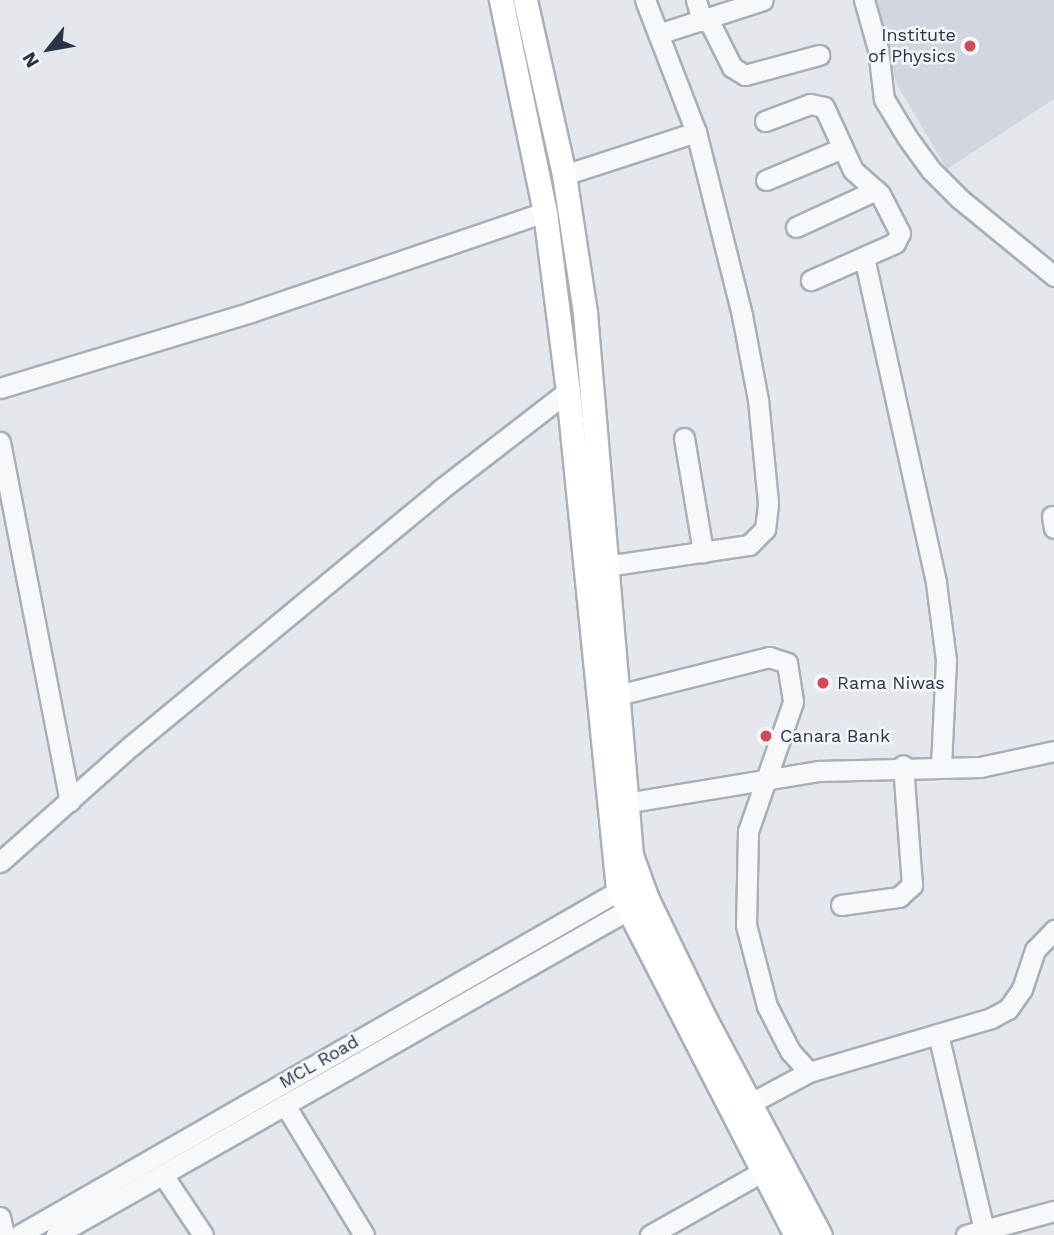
<!DOCTYPE html>
<style>
body{margin:0}
#map{position:relative;width:1054px;height:1235px;overflow:hidden;background:#e4e7ec;font-family:"Work Sans",sans-serif}
div>[style]{position:absolute}
.built>*{inset:0;background:#d2d6de}
.roads{filter:drop-shadow(2px 0 #a9aeb7) drop-shadow(-2px 0 #a9aeb7) drop-shadow(0 2px #a9aeb7) drop-shadow(0 -2px #a9aeb7)}
.minor>*{height:19px;margin:-9.5px;padding:0 9.5px;transform-origin:9.5px;border-radius:9.5px;background:#f7f8fa}
.major>*{height:23px;margin:-11.5px;padding:0 11.5px;transform-origin:11.5px;border-radius:11.5px;background:#fff}
.dots>*{width:19px;height:19px;translate:-50% -50%;box-sizing:border-box;border:4px solid #f4f6f9;border-radius:50%}
span{translate:-50% -50%;white-space:nowrap;text-align:center;line-height:1.15;-webkit-text-stroke:5px #f4f6f9;paint-order:stroke}
.poi-label{font-size:18px;color:#2b3445}
.right{translate:-100% -50%;text-align:right}
.left{translate:0 -50%;text-align:left}
.street-label{font-size:18px;color:#2b3445}
.north{position:absolute;left:14px;top:14px;width:70px;height:70px;-webkit-text-stroke:5px #f4f6f9;paint-order:stroke;rotate:239deg;font-size:19px;font-weight:700;line-height:28px;text-align:center;color:#2b3445}
.north::after{content:'';display:block;margin:auto;width:24px;height:32px;background:#2b3445;clip-path:polygon(50% 0,100% 100%,50% 72%,0 100%)}
</style>
<div id="map">
<div class="built">
<div style="clip-path:polygon(871px 0,1054px 0,1054px 99px,947px 169px,897px 85px)"></div>
</div>
<div class="roads">
<div class="minor">
<div style="left:696px;top:0;width:22px;rotate:74deg"></div>
<div style="left:864px;top:0;width:51px;rotate:74.1deg"></div>
<div style="left:878px;top:49px;width:50px;rotate:83.2deg"></div>
<div style="left:884px;top:99px;width:44px;rotate:58.8deg"></div>
<div style="left:907px;top:137px;width:39px;rotate:54deg"></div>
<div style="left:930px;top:169px;width:42px;rotate:45deg"></div>
<div style="left:960px;top:199px;width:122px;rotate:39.3deg"></div>
<div style="left:708px;top:19px;width:54px;rotate:63.4deg"></div>
<div style="left:732px;top:67px;width:15px;rotate:32deg"></div>
<div style="left:745px;top:75px;width:77px;rotate:-15.1deg"></div>
<div style="left:658px;top:34px;width:110px;rotate:-17.9deg"></div>
<div style="left:765px;top:121px;width:48px;rotate:-20.7deg"></div>
<div style="left:810px;top:104px;width:14px;rotate:12deg"></div>
<div style="left:824px;top:107px;width:69px;rotate:65.3deg"></div>
<div style="left:853px;top:170px;width:36px;rotate:42deg"></div>
<div style="left:880px;top:194px;width:44px;rotate:62.9deg"></div>
<div style="left:900px;top:233px;width:11px;rotate:117deg"></div>
<div style="left:895px;top:243px;width:92px;rotate:156.2deg"></div>
<div style="left:564px;top:175px;width:139px;rotate:-18deg"></div>
<div style="left:766px;top:180px;width:83px;rotate:-22.6deg"></div>
<div style="left:796px;top:227px;width:88px;rotate:-24.8deg"></div>
<div style="left:864px;top:257px;width:334px;rotate:77.5deg"></div>
<div style="left:936px;top:583px;width:78px;rotate:82.6deg"></div>
<div style="left:946px;top:660px;width:107px;rotate:92.7deg"></div>
<div style="left:0;top:388px;width:262px;rotate:-16.8deg"></div>
<div style="left:251px;top:312px;width:311px;rotate:-18.8deg"></div>
<div style="left:684px;top:438px;width:116px;rotate:80.5deg"></div>
<div style="left:0;top:442px;width:366px;rotate:79deg"></div>
<div style="left:1052px;top:516px;width:12px;rotate:81deg"></div>
<div style="left:606px;top:566px;width:145px;rotate:-8.4deg"></div>
<div style="left:749px;top:545px;width:23px;rotate:-45deg"></div>
<div style="left:765px;top:529px;width:26px;rotate:-83deg"></div>
<div style="left:768px;top:503px;width:103px;rotate:-95.5deg"></div>
<div style="left:758px;top:400px;width:86px;rotate:-100.7deg"></div>
<div style="left:742px;top:315px;width:189px;rotate:-104.1deg"></div>
<div style="left:696px;top:132px;width:142px;rotate:-111.1deg"></div>
<div style="left:618px;top:695px;width:156px;rotate:-14.1deg"></div>
<div style="left:769px;top:657px;width:19px;rotate:18deg"></div>
<div style="left:787px;top:663px;width:39px;rotate:81deg"></div>
<div style="left:793px;top:702px;width:137px;rotate:109.2deg"></div>
<div style="left:748px;top:831px;width:94px;rotate:91.2deg"></div>
<div style="left:746px;top:925px;width:84px;rotate:75.5deg"></div>
<div style="left:767px;top:1006px;width:51px;rotate:62.9deg"></div>
<div style="left:790px;top:1051px;width:28px;rotate:48deg"></div>
<div style="left:809px;top:1072px;width:190px;rotate:-16.5deg"></div>
<div style="left:991px;top:1018px;width:19px;rotate:-28deg"></div>
<div style="left:1008px;top:1009px;width:24px;rotate:-55deg"></div>
<div style="left:1022px;top:989px;width:41px;rotate:-71.6deg"></div>
<div style="left:1035px;top:950px;width:28px;rotate:-46deg"></div>
<div style="left:625px;top:803px;width:197px;rotate:-9.4deg"></div>
<div style="left:819px;top:771px;width:161px;rotate:-1.4deg"></div>
<div style="left:980px;top:767px;width:76px;rotate:-12.2deg"></div>
<div style="left:0;top:862px;width:176px;rotate:-41.6deg"></div>
<div style="left:132px;top:745px;width:400px;rotate:-39.6deg"></div>
<div style="left:440px;top:490px;width:162px;rotate:-37.7deg"></div>
<div style="left:841px;top:905px;width:59px;rotate:-7.9deg"></div>
<div style="left:899px;top:897px;width:18px;rotate:-43deg"></div>
<div style="left:912px;top:885px;width:120px;rotate:-94.3deg"></div>
<div style="left:938px;top:1034px;width:201px;rotate:76.8deg"></div>
<div style="left:751px;top:1103px;width:66px;rotate:-28.1deg"></div>
<div style="left:285px;top:1105px;width:152px;rotate:58.7deg"></div>
<div style="left:163px;top:1175px;width:72px;rotate:56.3deg"></div>
<div style="left:0;top:1217px;width:18px;rotate:77deg"></div>
<div style="left:19px;top:1235px;width:715px;rotate:-29.86deg"></div>
<div style="left:56px;top:1235px;width:672px;rotate:-29.62deg"></div>
<div style="left:650px;top:1235px;width:129px;rotate:-29.4deg"></div>
<div style="left:966px;top:1235px;width:91px;rotate:-15.3deg"></div>
</div>
<div class="major">
<div style="left:501px;top:0;width:217px;rotate:78.3deg"></div>
<div style="left:545px;top:212px;width:180px;rotate:82.7deg"></div>
<div style="left:568px;top:391px;width:501px;rotate:84.27deg"></div>
<div style="left:618px;top:889px;width:389px;rotate:62.8deg"></div>
<div style="left:525px;top:0;width:179px;rotate:77.4deg"></div>
<div style="left:564px;top:175px;width:140px;rotate:81.3deg"></div>
<div style="left:585px;top:313px;width:544px;rotate:85.15deg"></div>
<div style="left:631px;top:855px;width:47px;rotate:70deg"></div>
<div style="left:647px;top:899px;width:136px;rotate:64.2deg"></div>
<div style="left:706px;top:1021px;width:242px;rotate:62deg"></div>
</div>
</div>
<div class="dots">
<div style="left:970px;top:46px;background:#d1495b"></div>
<div style="left:823px;top:683px;background:#d1495b"></div>
<div style="left:766px;top:736px;background:#d1495b"></div>
</div>
<div class="poi-label">
<span class="right" style="left:956px;top:46px">Institute<br>of Physics</span>
<span class="left" style="left:837px;top:683px">Rama Niwas</span>
<span class="left" style="left:780px;top:736px">Canara Bank</span>
</div>
<div class="street-label">
<span style="left:319px;top:1062px;rotate:-30deg">MCL Road</span>
</div>
<div class="north">N</div>
</div>
